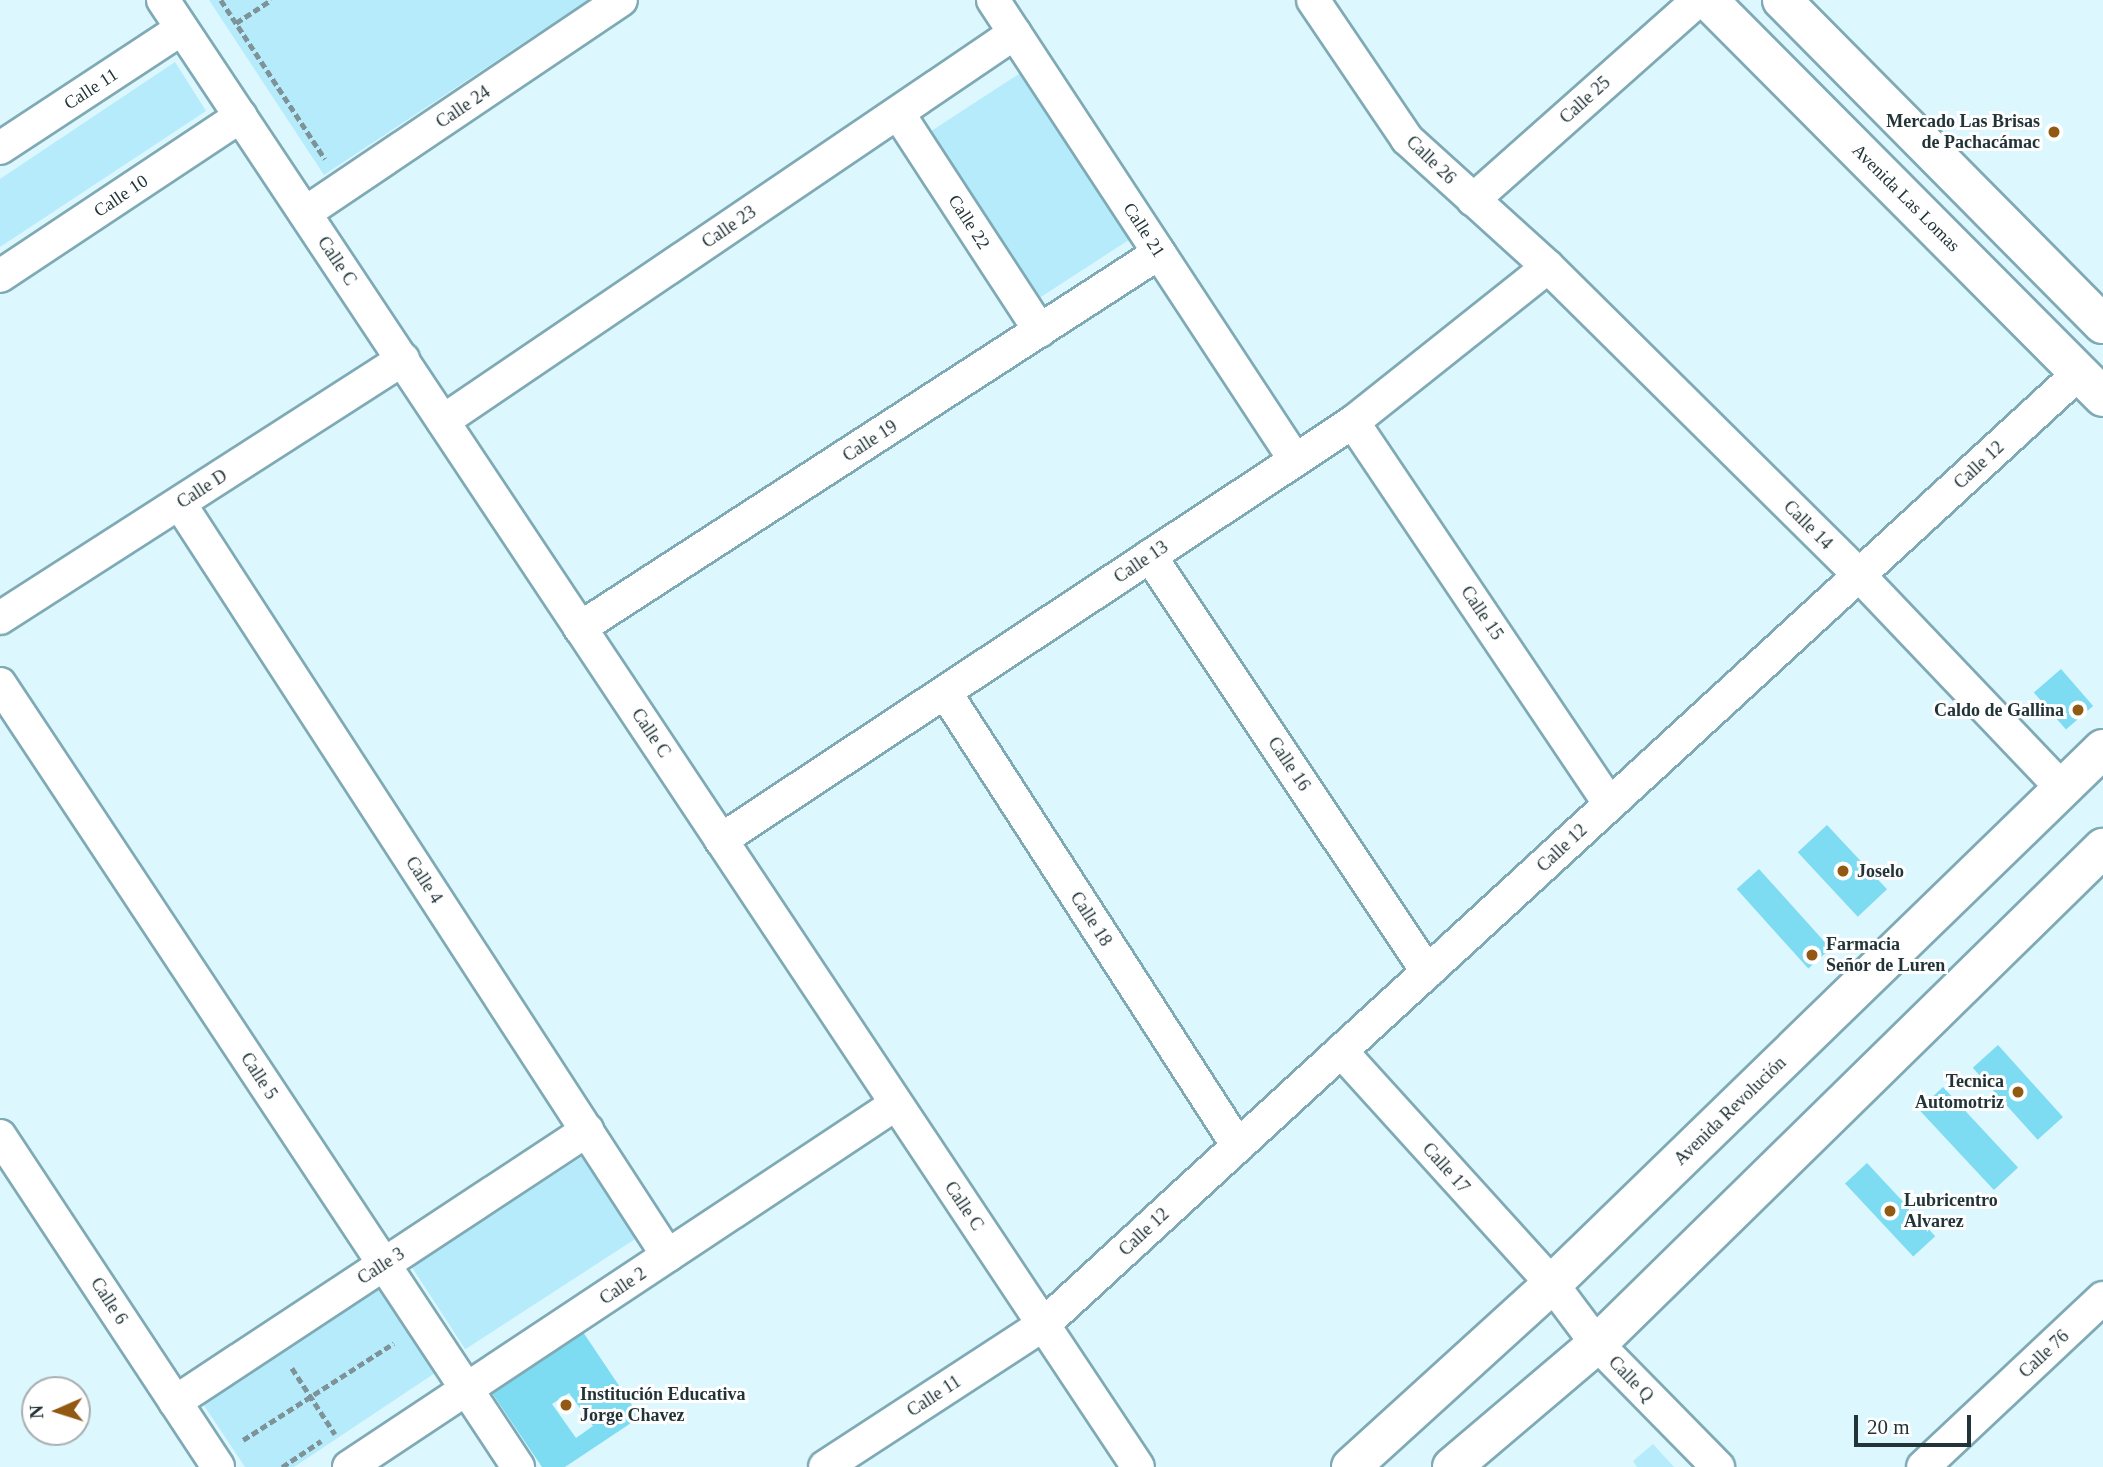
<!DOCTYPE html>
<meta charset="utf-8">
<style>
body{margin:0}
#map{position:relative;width:2103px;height:1467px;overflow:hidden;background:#ddf7fe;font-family:Georgia,serif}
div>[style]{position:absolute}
.green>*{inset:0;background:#b5ebfa;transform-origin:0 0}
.building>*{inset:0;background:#7ddbf2;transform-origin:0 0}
.path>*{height:4.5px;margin-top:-2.25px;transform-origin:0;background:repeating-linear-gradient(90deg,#7d9398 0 7px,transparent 0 10.5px)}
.roads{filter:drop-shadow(2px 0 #7faab5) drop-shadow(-2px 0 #7faab5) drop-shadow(0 2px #7faab5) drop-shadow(0 -2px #7faab5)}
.street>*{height:32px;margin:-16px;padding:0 16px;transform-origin:16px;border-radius:16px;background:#fff}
.secondary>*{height:38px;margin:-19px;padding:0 19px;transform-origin:19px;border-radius:19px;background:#fff}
.dots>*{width:19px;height:19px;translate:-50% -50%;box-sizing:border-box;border:4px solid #fff;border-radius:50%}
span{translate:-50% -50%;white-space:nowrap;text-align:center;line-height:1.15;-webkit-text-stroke:6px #fff;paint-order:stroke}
.street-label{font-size:18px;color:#223438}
.poi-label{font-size:18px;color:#223438;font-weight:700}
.right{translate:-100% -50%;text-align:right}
.left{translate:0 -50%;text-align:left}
.north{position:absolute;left:21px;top:1376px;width:70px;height:70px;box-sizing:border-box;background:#fff;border:2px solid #a7aeaf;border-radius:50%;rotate:267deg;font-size:19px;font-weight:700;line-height:28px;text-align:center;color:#223438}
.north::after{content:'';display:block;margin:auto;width:24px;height:32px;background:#915912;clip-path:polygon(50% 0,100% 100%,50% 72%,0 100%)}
.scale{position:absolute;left:1854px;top:1415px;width:117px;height:32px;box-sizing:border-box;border:4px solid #223438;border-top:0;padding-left:9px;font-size:21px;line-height:24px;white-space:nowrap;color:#223438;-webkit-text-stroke:5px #fff;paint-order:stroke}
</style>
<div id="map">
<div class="green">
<div style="clip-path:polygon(209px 0,588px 0,324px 175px)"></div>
<div style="clip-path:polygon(175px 62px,206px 111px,0 247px,0 179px)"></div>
<div style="left:1022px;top:72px;width:199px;height:110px;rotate:57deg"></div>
<div style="left:583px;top:1156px;width:98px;height:204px;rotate:57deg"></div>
<div style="clip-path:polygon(378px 1287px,435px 1373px,294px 1467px,245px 1467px,203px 1404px)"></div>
<div style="clip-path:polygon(1653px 1444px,1674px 1467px,1637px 1467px,1633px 1461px)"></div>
</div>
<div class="building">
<div style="left:2061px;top:669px;width:49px;height:36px;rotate:49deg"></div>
<div style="left:1827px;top:825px;width:88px;height:40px;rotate:47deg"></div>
<div style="left:1759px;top:869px;width:107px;height:30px;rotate:48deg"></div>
<div style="left:1998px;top:1045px;width:97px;height:34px;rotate:48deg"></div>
<div style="left:1943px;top:1087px;width:110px;height:33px;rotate:47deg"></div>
<div style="left:1867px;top:1163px;width:100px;height:30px;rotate:47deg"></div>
<div style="clip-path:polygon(evenodd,583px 1332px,640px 1417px,565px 1467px,542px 1467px,492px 1393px,583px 1332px,569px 1393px,593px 1426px,576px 1438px,552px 1404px,569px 1393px)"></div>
</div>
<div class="path">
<div style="left:221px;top:0;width:190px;rotate:56.8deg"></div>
<div style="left:236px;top:23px;width:42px;rotate:-33.3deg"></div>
<div style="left:292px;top:1368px;width:79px;rotate:56.9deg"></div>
<div style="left:243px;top:1440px;width:179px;rotate:-32.7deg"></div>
<div style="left:282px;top:1467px;width:47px;rotate:-33.7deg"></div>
</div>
<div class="roads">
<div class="street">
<div style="left:163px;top:0;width:1761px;rotate:56.39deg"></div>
<div style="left:993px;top:0;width:550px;rotate:56.71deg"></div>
<div style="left:1313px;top:0;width:168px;rotate:55.9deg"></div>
<div style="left:1407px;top:139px;width:190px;rotate:42.2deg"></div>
<div style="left:1548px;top:267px;width:438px;rotate:44.7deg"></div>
<div style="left:1859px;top:575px;width:294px;rotate:46.4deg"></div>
<div style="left:898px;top:113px;width:260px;rotate:56.9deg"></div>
<div style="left:0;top:148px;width:217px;rotate:-33.3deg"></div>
<div style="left:1473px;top:200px;width:301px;rotate:-41.6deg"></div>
<div style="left:305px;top:213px;width:381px;rotate:-34deg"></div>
<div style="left:0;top:276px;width:289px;rotate:-33.6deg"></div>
<div style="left:443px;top:421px;width:691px;rotate:-34.15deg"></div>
<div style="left:1353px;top:422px;width:460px;rotate:56.1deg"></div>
<div style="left:180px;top:504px;width:896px;rotate:57.02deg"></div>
<div style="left:1150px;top:556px;width:500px;rotate:56.3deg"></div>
<div style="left:0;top:618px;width:479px;rotate:-32.7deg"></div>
<div style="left:580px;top:628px;width:690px;rotate:-32.93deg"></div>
<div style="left:0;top:684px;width:939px;rotate:56.51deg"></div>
<div style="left:945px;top:692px;width:540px;rotate:57.16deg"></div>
<div style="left:721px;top:840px;width:758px;rotate:-33.48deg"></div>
<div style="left:1353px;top:422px;width:249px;rotate:-38.5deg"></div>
<div style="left:1341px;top:1051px;width:314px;rotate:47.8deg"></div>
<div style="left:1552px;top:1284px;width:75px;rotate:53.1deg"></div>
<div style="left:1597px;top:1344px;width:173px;rotate:45.5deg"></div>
<div style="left:0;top:1136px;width:396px;rotate:56.6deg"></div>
<div style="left:175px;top:1402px;width:494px;rotate:-33.4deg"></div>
<div style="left:349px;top:1467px;width:656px;rotate:-33.57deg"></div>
<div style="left:825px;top:1467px;width:260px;rotate:-33.1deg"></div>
<div style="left:1043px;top:1325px;width:1408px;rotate:-42.58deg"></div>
<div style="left:1923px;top:1467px;width:247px;rotate:-43.2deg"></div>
</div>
<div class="secondary">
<div style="left:1708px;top:0;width:560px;rotate:45.14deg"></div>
<div style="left:1782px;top:0;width:456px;rotate:45.3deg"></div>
<div style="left:1351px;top:1467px;width:272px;rotate:-42.3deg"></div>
<div style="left:1552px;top:1284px;width:768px;rotate:-44.16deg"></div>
<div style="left:1452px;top:1467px;width:190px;rotate:-40.3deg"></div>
<div style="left:1597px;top:1344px;width:709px;rotate:-44.43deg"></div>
</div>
</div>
<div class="dots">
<div style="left:2054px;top:132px;background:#915912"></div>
<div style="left:2078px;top:710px;background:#915912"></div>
<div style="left:1843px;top:871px;background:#915912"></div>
<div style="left:1812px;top:955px;background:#915912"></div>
<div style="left:2018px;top:1092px;background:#915912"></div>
<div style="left:1890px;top:1211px;background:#915912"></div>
<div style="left:566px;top:1405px;background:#915912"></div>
</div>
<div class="street-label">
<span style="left:91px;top:89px;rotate:-33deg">Calle 11</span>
<span style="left:1585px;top:100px;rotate:-42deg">Calle 25</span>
<span style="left:463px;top:107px;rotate:-34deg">Calle 24</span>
<span style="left:1431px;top:160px;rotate:44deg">Calle 26</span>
<span style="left:121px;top:196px;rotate:-34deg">Calle 10</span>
<span style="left:1906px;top:198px;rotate:45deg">Avenida Las Lomas</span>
<span style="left:969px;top:222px;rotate:57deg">Calle 22</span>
<span style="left:729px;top:227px;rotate:-34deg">Calle 23</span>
<span style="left:1144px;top:230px;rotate:57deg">Calle 21</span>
<span style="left:337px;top:261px;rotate:56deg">Calle C</span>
<span style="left:870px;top:441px;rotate:-33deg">Calle 19</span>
<span style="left:1979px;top:465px;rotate:-43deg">Calle 12</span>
<span style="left:202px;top:489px;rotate:-33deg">Calle D</span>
<span style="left:1808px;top:525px;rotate:45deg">Calle 14</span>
<span style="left:1141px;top:562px;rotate:-34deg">Calle 13</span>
<span style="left:1482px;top:613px;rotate:56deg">Calle 15</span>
<span style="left:651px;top:733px;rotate:56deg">Calle C</span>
<span style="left:1289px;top:764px;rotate:56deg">Calle 16</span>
<span style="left:1562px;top:848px;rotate:-43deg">Calle 12</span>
<span style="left:424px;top:880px;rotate:57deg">Calle 4</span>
<span style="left:1091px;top:919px;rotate:57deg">Calle 18</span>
<span style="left:259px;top:1076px;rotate:57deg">Calle 5</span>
<span style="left:1730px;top:1111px;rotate:-44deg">Avenida Revolución</span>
<span style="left:1446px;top:1168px;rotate:48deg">Calle 17</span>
<span style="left:964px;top:1206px;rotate:56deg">Calle C</span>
<span style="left:1144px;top:1232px;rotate:-43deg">Calle 12</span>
<span style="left:381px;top:1266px;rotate:-33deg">Calle 3</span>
<span style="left:623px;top:1286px;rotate:-34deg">Calle 2</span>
<span style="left:109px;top:1301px;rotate:57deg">Calle 6</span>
<span style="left:2044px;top:1354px;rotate:-43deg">Calle 76</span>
<span style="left:1631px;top:1379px;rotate:46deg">Calle Q</span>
<span style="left:934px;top:1396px;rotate:-33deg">Calle 11</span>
</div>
<div class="poi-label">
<span class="right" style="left:2040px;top:132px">Mercado Las Brisas<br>de Pachacámac</span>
<span class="right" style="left:2064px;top:710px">Caldo de Gallina</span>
<span class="left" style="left:1857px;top:871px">Joselo</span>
<span class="left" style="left:1826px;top:955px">Farmacia<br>Señor de Luren</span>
<span class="right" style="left:2004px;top:1092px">Tecnica<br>Automotriz</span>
<span class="left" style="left:1904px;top:1211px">Lubricentro<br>Alvarez</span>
<span class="left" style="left:580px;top:1405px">Institución Educativa<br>Jorge Chavez</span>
</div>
<div class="north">N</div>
<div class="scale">20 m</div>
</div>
